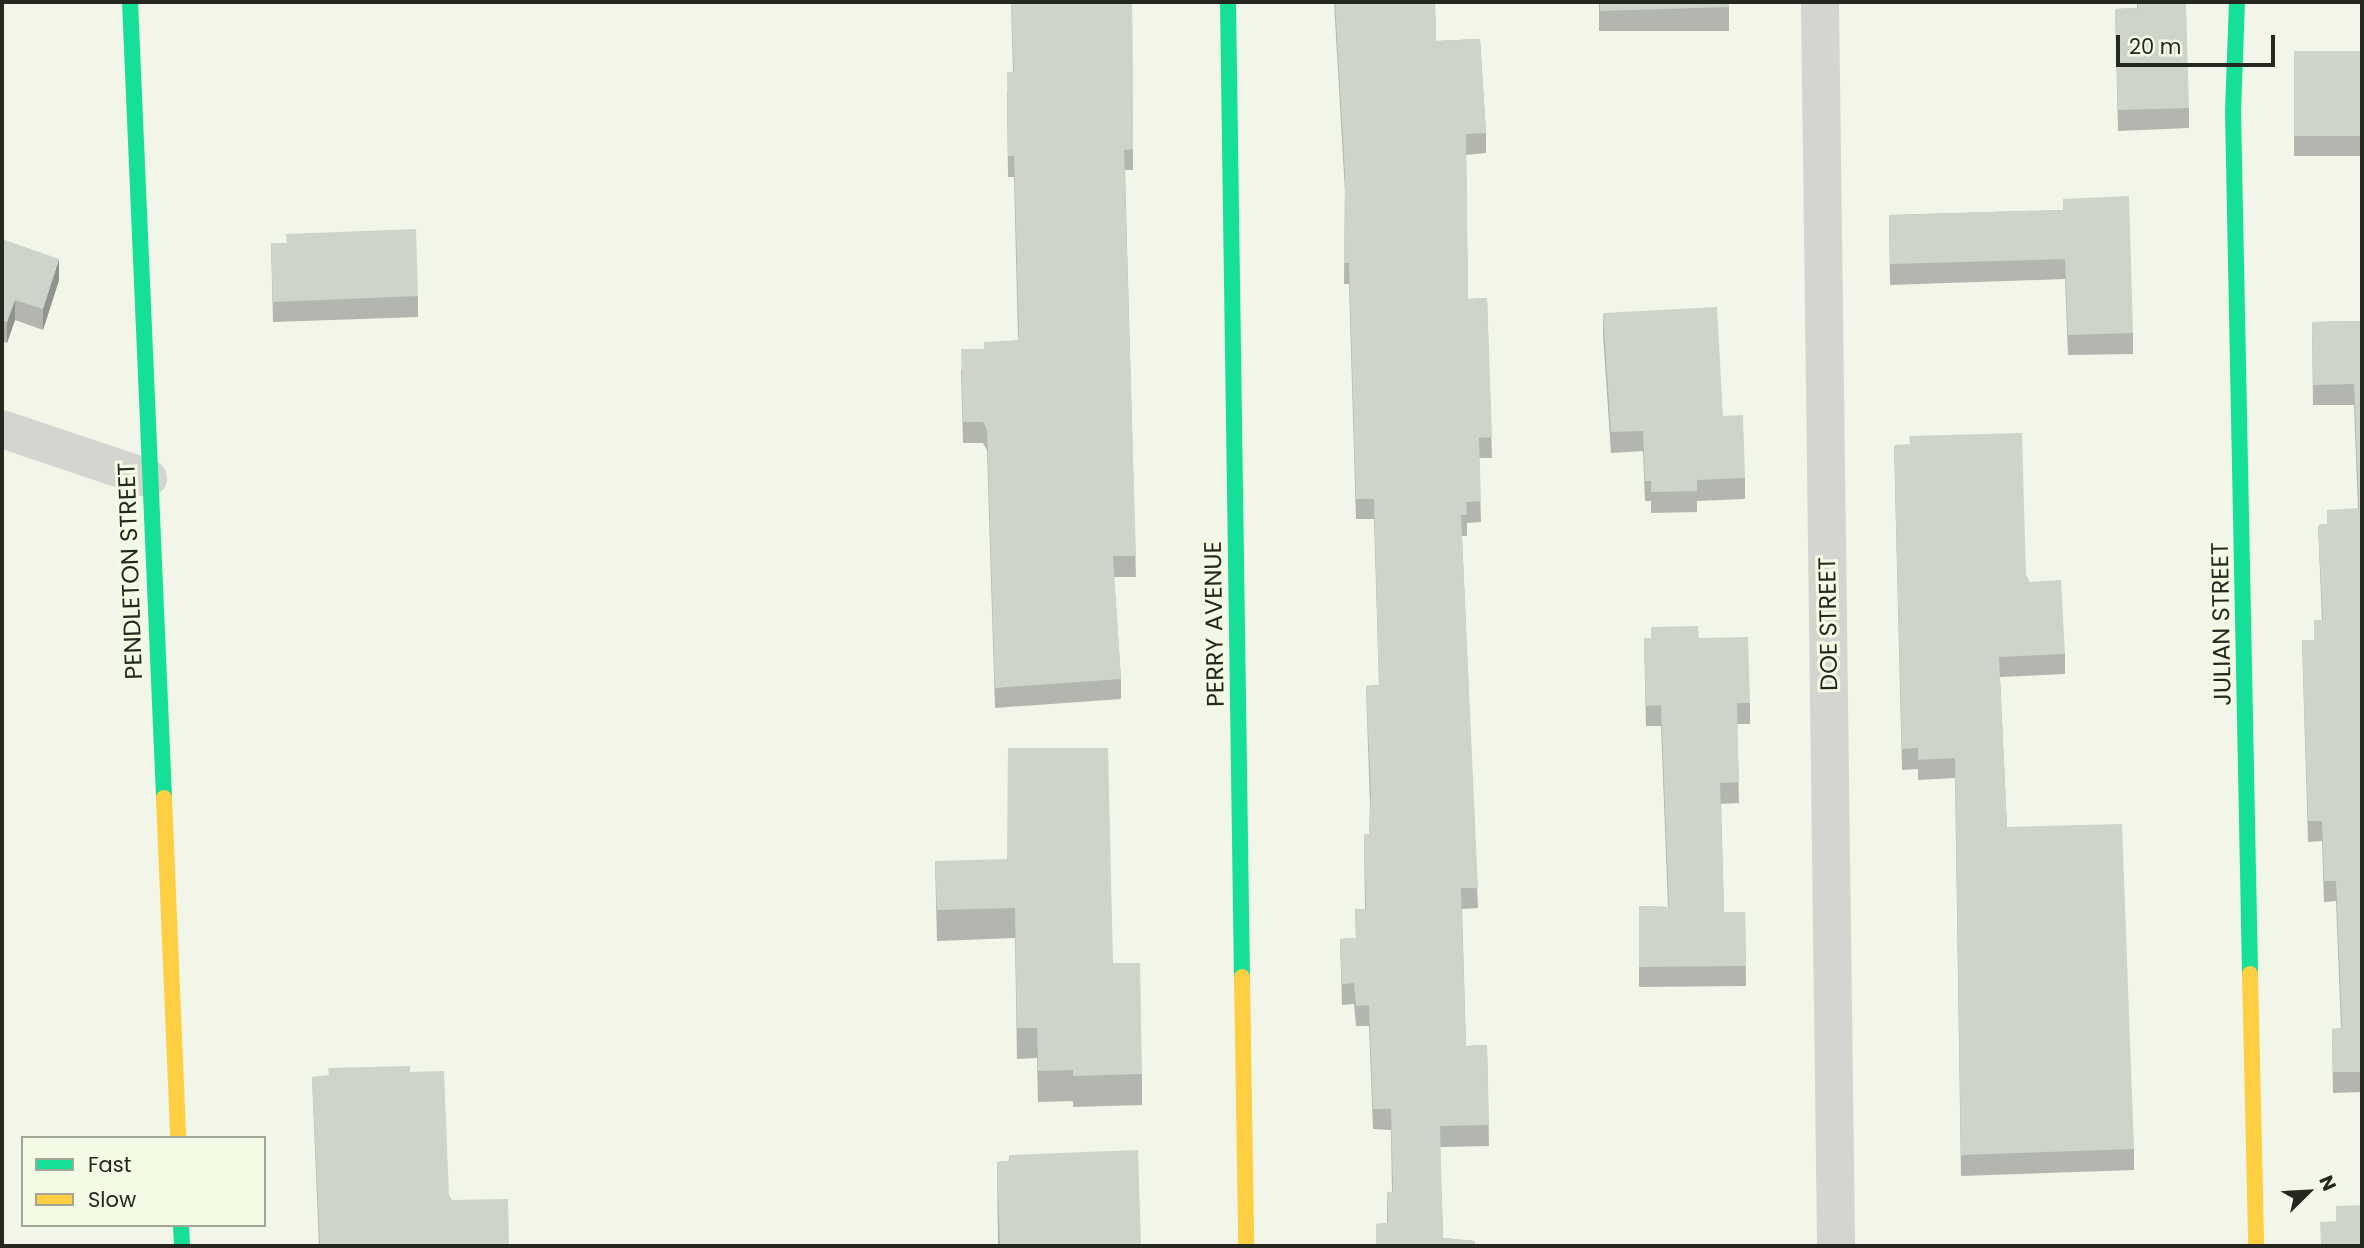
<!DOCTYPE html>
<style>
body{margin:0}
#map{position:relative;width:2364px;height:1248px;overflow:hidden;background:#f2f6e9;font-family:Poppins,sans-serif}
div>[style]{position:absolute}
.street>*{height:38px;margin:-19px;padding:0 19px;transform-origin:19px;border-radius:19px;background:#d4d5d1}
.fast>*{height:16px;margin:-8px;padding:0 8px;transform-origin:8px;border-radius:8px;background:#16e098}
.slow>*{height:16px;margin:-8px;padding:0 8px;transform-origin:8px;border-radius:8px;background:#ffcf43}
.wall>*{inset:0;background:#b2b6af;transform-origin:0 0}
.shaded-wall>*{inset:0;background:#91948e}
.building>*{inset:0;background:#cfd4cb;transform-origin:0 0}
span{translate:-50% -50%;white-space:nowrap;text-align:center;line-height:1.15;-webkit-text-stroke:6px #f4fbe4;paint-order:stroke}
.street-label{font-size:24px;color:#25281f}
.frame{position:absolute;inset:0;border:4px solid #25281f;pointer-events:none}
.legend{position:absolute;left:21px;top:1136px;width:245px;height:91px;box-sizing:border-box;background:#f4fbe4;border:2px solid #a1a795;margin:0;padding:9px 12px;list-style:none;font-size:21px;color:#25281f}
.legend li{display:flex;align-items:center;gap:14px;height:35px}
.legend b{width:35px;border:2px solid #a1a795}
.north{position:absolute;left:2273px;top:1157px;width:70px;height:70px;-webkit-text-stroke:5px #f4fbe4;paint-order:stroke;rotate:66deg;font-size:19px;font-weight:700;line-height:28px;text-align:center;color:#25281f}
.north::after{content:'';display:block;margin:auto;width:24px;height:32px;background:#25281f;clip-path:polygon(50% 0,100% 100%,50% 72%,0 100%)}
.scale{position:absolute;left:2116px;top:35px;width:159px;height:32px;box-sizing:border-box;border:4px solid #25281f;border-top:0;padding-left:9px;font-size:21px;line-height:24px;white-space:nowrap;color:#25281f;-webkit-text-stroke:5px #f4fbe4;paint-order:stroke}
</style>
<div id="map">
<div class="street">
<div style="left:1820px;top:2px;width:1244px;rotate:89.26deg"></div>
<div style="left:2px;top:429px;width:154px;rotate:18.6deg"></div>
</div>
<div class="fast">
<div style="left:130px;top:2px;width:797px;rotate:87.55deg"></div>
<div style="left:1228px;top:2px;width:975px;rotate:89.18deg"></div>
<div style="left:2237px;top:2px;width:109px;rotate:92.1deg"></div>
<div style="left:2233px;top:111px;width:863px;rotate:88.87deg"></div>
<div style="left:181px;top:1225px;width:21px;rotate:87deg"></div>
</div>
<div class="slow">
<div style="left:164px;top:798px;width:340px;rotate:87.6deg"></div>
<div style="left:2250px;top:974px;width:272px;rotate:88.7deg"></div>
<div style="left:1242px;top:977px;width:269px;rotate:89.1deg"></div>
</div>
<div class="wall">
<div style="clip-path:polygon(1011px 2px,1132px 2px,1133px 170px,1125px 170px,1136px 577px,1114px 577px,1121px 679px,1121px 699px,995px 708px,987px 450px,983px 443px,963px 443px,961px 370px,984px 349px,1018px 340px,1018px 337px,1014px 177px,1008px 177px,1007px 93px,1013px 72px)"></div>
<div style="clip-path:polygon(1334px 2px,1435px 2px,1436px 41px,1480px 39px,1486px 133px,1486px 153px,1466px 155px,1468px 299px,1487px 298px,1492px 458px,1479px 458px,1481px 522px,1467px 523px,1467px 536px,1462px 536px,1478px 908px,1462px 909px,1466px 1046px,1487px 1045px,1489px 1146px,1440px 1147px,1443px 1238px,1475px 1241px,1475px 1246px,1376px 1246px,1376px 1224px,1387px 1223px,1387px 1192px,1392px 1192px,1391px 1130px,1373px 1129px,1369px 1026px,1356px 1026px,1354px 1004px,1342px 1005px,1340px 939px,1356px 938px,1355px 909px,1365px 909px,1364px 834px,1369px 834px,1370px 805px,1366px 686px,1379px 685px,1374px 519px,1356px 519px,1349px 284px,1344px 284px,1345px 192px)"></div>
<div style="left:1599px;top:2px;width:130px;height:29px"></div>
<div style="clip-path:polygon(2137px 2px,2189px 108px,2189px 128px,2118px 131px,2115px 9px,2137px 8px)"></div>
<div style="left:2362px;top:51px;width:105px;height:68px;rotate:90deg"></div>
<div style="clip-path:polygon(2063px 210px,2133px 333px,2133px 354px,2068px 355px,2065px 279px,1890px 285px,1889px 215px)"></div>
<div style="clip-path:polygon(2px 239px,59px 280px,43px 330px,15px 320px,7px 343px,2px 341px)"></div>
<div style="clip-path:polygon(271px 243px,418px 296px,418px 317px,273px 322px)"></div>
<div style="clip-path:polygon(1603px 313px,1723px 416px,1745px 478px,1745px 499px,1697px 501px,1697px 512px,1651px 513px,1651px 501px,1645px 501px,1643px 451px,1611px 453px,1603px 334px)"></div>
<div style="clip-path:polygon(2362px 321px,2362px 1092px,2333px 1093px,2332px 1029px,2341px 1028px,2336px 901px,2324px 902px,2322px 841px,2308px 842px,2302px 640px,2314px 640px,2322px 620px,2318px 525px,2327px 524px,2358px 508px,2354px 405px,2313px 405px,2312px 322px)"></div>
<div style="clip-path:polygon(1894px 445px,2026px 575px,2065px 654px,2065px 674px,2000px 677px,2007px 827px,2134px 1149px,2134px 1170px,1961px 1176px,1955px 778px,1918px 780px,1918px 769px,1902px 770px)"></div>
<div style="clip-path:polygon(1644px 638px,1699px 638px,1750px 703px,1750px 724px,1737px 724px,1739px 803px,1721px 804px,1724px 912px,1745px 912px,1746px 986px,1639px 987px,1639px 906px,1668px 907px,1661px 726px,1646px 726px)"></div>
<div style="clip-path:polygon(935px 861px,1113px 963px,1142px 1074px,1142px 1105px,1073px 1107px,1073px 1101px,1038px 1102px,1037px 1058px,1017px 1059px,1015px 938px,937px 941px)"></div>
<div style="clip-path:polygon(410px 1072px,449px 1196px,452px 1200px,509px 1246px,319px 1246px,312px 1077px)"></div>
<div style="clip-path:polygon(1009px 1155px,1141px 1246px,998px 1246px,997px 1162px,1009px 1161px)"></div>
</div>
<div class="shaded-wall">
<div style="clip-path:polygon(59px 259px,59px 280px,43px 330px,43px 309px)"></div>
<div style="clip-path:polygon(15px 300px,15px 320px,7px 343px,7px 322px)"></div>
</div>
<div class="building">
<div style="clip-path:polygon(1011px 2px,1132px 2px,1133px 149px,1124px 150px,1136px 556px,1113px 556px,1121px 679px,995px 688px,987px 430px,983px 422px,963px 422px,961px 349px,984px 349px,984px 342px,1018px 340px,1019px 335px,1014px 156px,1008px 156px,1007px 72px,1014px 72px)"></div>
<div style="clip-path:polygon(1335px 2px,1435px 2px,1436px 41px,1480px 39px,1486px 133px,1466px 134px,1468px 299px,1487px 298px,1492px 437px,1479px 438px,1481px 501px,1466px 502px,1467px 515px,1461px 515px,1478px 888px,1461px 888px,1466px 1046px,1487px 1045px,1489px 1125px,1440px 1126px,1443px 1238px,1475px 1241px,1475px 1246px,1376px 1246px,1376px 1224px,1388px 1223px,1387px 1192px,1393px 1192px,1391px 1109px,1373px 1109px,1369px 1005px,1356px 1006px,1354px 983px,1342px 984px,1340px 939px,1356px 938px,1355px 909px,1366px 909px,1364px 834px,1369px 834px,1371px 794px,1366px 686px,1379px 685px,1374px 499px,1356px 499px,1349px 263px,1344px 263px,1345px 175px)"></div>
<div style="clip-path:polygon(1600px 2px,1729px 2px,1729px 7px,1600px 11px)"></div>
<div style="clip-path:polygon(2138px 2px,2186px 2px,2189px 108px,2118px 110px,2115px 9px,2138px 8px)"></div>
<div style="left:2362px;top:51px;width:85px;height:68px;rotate:90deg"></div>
<div style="clip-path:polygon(2129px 196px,2133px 333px,2068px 335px,2065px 259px,1890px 264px,1889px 215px,2063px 210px,2063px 199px)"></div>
<div style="clip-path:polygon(416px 229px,418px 296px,273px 302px,271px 243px,287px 243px,286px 234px)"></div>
<div style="clip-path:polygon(2px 239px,59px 259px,43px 309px,15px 300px,7px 322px,2px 320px)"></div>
<div style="clip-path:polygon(1717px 307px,1723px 416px,1743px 415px,1745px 478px,1697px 480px,1697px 491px,1651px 492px,1651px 481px,1645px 481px,1643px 431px,1611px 432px,1603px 313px)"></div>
<div style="clip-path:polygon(2362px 321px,2362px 1072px,2333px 1072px,2332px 1029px,2342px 1028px,2336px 881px,2324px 881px,2322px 821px,2308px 821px,2302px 640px,2314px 640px,2314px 620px,2323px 620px,2318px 525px,2327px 524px,2327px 510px,2359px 508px,2354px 384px,2313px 385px,2312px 322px)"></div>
<div style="clip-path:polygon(2022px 433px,2026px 575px,2029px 582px,2061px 580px,2065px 654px,1999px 657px,2007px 827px,2122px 824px,2134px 1149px,1961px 1155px,1955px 758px,1918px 760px,1918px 748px,1902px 749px,1894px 445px,1910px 444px,1909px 436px)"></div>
<div style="clip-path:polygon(1698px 626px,1699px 638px,1748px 637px,1750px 703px,1737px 703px,1739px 782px,1720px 783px,1724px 912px,1745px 912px,1746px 966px,1639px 967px,1639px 906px,1669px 907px,1661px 705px,1646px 706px,1644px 638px,1651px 638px,1651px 627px)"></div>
<div style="clip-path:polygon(1008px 748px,1108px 748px,1113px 963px,1140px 963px,1142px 1074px,1073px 1076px,1073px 1070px,1038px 1071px,1037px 1028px,1017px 1028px,1015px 908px,937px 910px,935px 861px,1007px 859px)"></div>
<div style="clip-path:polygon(410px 1066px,410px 1072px,444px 1071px,449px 1196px,452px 1200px,508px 1199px,509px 1246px,320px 1246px,312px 1077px,329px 1075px,328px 1068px)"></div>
<div style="clip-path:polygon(1138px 1150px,1141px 1246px,1000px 1246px,997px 1162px,1010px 1161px,1009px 1155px)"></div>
<div style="clip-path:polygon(2362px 1205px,2362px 1246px,2321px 1246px,2320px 1222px,2336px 1221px,2336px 1206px)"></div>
</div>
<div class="street-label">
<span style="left:130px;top:571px;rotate:-92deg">PENDLETON STREET</span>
<span style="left:1214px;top:624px;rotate:-91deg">PERRY AVENUE</span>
<span style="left:1828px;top:624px;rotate:-91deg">DOE STREET</span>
<span style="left:2221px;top:624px;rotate:-91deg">JULIAN STREET</span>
</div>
<div class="frame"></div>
<ul class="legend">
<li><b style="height:9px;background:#16e098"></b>Fast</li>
<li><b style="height:9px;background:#ffcf43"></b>Slow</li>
</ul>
<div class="north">N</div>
<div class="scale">20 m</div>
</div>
